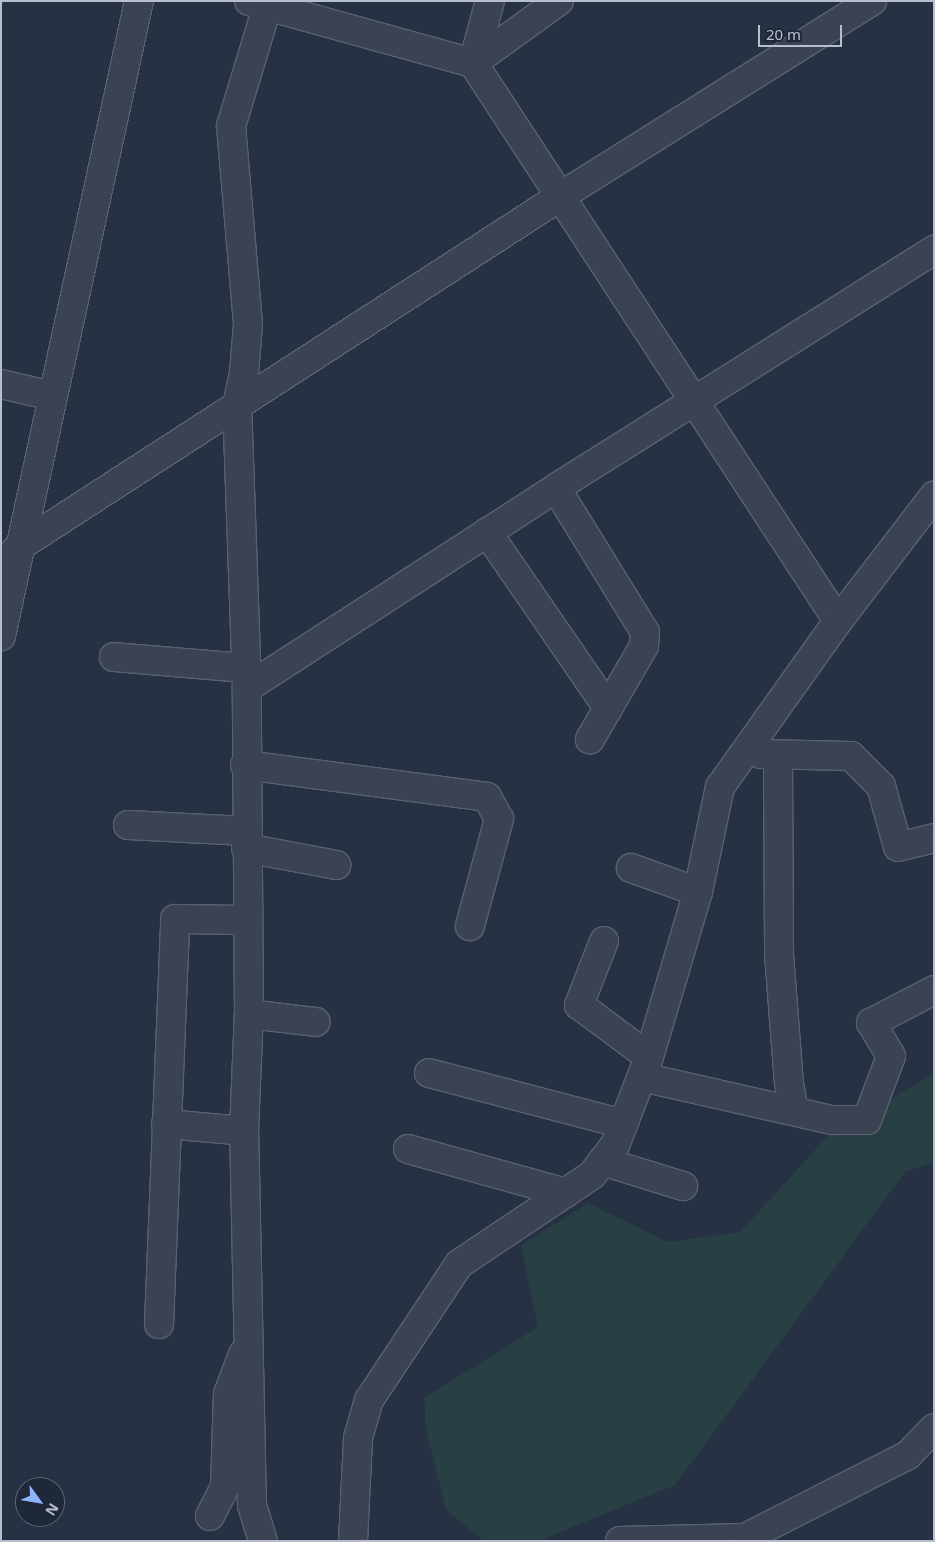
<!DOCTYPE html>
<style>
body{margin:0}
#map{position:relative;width:935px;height:1542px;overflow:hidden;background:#263143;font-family:"Noto Sans",sans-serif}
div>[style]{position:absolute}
.green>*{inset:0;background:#283f44}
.roads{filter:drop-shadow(1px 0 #596170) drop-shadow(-1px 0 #596170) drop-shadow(0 1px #596170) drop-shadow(0 -1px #596170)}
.minor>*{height:28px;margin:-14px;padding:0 14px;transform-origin:14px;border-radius:14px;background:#3b4353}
span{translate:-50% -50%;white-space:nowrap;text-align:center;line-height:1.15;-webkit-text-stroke:5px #1f2838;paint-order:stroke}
.frame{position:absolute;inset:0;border:2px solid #b8becc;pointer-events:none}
.north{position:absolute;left:15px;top:1477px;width:50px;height:50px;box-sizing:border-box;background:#1f2838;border:1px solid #5c6473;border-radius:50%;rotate:122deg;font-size:14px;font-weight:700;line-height:20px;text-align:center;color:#b8becc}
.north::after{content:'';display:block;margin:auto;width:18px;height:22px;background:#90b2fa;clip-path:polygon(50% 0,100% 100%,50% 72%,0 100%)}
.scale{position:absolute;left:758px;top:25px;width:84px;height:22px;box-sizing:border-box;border:2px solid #b8becc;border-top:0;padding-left:6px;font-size:15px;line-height:18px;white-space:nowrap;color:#b8becc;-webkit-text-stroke:4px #1f2838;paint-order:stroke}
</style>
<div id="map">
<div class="green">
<div style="clip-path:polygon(934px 1073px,934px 1162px,905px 1172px,675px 1485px,539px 1541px,484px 1541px,446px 1510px,426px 1430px,424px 1398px,538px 1327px,521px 1246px,588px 1203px,668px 1242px,740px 1232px,826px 1138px)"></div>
</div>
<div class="roads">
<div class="minor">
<div style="left:249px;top:1px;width:232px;rotate:15.5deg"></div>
<div style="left:473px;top:63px;width:667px;rotate:56.81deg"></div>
<div style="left:473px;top:63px;width:106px;rotate:-35.8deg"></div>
<div style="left:473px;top:63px;width:64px;rotate:-74.7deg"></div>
<div style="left:1px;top:384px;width:53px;rotate:13deg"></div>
<div style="left:556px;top:488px;width:169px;rotate:58.3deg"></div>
<div style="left:645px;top:632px;width:14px;rotate:94deg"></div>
<div style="left:644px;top:646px;width:108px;rotate:120.1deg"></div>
<div style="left:487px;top:532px;width:214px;rotate:55.5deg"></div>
<div style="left:1px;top:565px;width:27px;rotate:-45deg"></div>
<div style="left:20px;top:546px;width:644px;rotate:-32.9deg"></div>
<div style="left:561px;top:196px;width:367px;rotate:-32.1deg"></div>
<div style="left:1px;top:636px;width:650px;rotate:-77.74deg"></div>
<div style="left:114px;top:657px;width:132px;rotate:4.8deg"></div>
<div style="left:247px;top:688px;width:368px;rotate:-32.9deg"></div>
<div style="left:556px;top:488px;width:447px;rotate:-32.2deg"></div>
<div style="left:761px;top:754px;width:90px;rotate:1.3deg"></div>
<div style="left:851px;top:756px;width:42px;rotate:45deg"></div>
<div style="left:881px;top:786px;width:63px;rotate:74.4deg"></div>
<div style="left:898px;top:847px;width:37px;rotate:-14deg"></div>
<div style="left:778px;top:755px;width:199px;rotate:89.7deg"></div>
<div style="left:779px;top:954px;width:129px;rotate:85.6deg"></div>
<div style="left:789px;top:1083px;width:28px;rotate:80deg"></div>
<div style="left:245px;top:765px;width:244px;rotate:7.5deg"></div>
<div style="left:487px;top:797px;width:25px;rotate:61deg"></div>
<div style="left:499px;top:819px;width:111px;rotate:105.2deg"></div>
<div style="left:128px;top:825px;width:118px;rotate:2.9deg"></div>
<div style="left:246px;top:848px;width:92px;rotate:10.7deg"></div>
<div style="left:631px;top:868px;width:71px;rotate:19.7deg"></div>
<div style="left:604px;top:941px;width:69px;rotate:111.3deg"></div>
<div style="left:579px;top:1005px;width:87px;rotate:36.6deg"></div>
<div style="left:249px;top:1014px;width:67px;rotate:6.8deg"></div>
<div style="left:429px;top:1073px;width:201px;rotate:14.7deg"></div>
<div style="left:642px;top:1077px;width:195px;rotate:12.8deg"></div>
<div style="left:832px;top:1120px;width:35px"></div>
<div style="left:867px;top:1120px;width:68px;rotate:-69.4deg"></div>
<div style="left:891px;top:1056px;width:39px;rotate:-121deg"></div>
<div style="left:871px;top:1023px;width:71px;rotate:-27.6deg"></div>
<div style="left:166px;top:1124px;width:78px;rotate:5.1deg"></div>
<div style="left:408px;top:1149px;width:164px;rotate:15.6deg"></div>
<div style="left:602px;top:1161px;width:85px;rotate:17.2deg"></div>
<div style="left:159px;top:1324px;width:405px;rotate:-87.7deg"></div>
<div style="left:175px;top:919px;width:72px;rotate:0.8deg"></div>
<div style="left:210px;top:1516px;width:33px;rotate:-63deg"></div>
<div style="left:225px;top:1487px;width:93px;rotate:-88.2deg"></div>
<div style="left:228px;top:1394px;width:43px;rotate:-69.4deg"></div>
<div style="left:263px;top:1541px;width:37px;rotate:-107deg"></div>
<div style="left:252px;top:1506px;width:375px;rotate:-91.2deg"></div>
<div style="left:244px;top:1131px;width:117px;rotate:-87.6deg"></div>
<div style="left:249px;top:1014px;width:326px;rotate:-90.4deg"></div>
<div style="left:247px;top:688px;width:282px;rotate:-92deg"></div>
<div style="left:237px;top:406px;width:34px;rotate:-78deg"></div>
<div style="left:244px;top:373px;width:49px;rotate:-85.3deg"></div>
<div style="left:248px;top:324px;width:199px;rotate:-94.9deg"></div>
<div style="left:231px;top:126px;width:131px;rotate:-73.1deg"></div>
<div style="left:353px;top:1541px;width:103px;rotate:-87.2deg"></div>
<div style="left:358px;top:1438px;width:40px;rotate:-74deg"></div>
<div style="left:369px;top:1400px;width:163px;rotate:-56.5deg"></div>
<div style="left:459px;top:1264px;width:160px;rotate:-33.8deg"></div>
<div style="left:592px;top:1175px;width:40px;rotate:-53deg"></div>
<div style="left:616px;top:1143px;width:92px;rotate:-69deg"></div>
<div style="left:649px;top:1057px;width:172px;rotate:-73.5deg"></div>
<div style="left:698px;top:892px;width:107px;rotate:-78.2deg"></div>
<div style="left:720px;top:787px;width:204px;rotate:-54.6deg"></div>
<div style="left:838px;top:621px;width:158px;rotate:-52.5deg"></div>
<div style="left:620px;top:1541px;width:125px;rotate:-1.4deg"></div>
<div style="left:745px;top:1538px;width:183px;rotate:-27deg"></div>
<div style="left:908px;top:1455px;width:37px;rotate:-46deg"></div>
</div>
</div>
<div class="frame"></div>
<div class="north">N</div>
<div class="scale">20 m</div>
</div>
